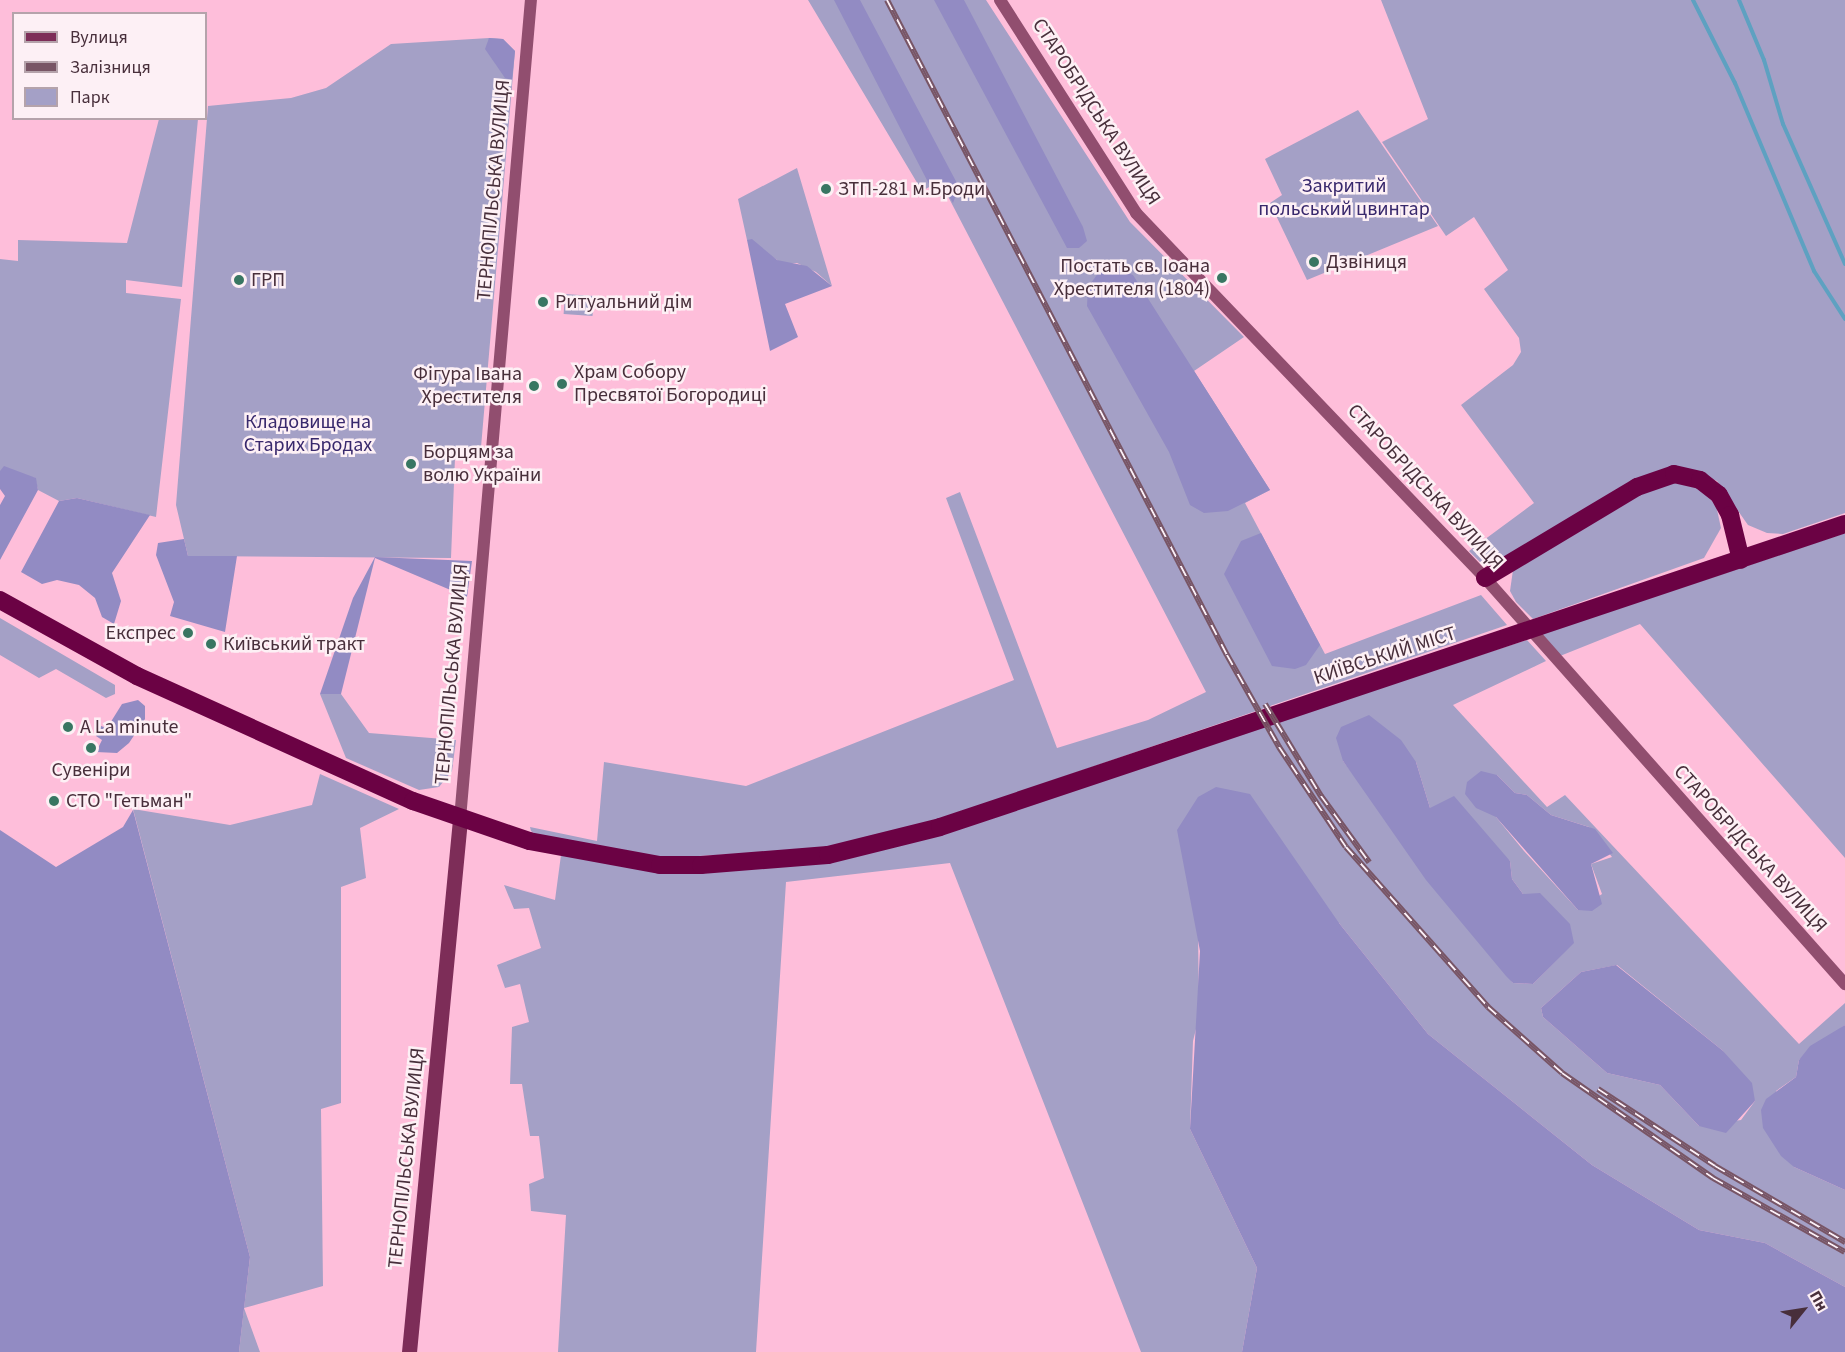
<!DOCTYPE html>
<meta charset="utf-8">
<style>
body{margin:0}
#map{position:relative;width:1845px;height:1352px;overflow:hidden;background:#febeda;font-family:"Source Sans 3",sans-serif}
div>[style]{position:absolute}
.green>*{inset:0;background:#a4a0c6;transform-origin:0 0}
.forest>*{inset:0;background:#928bc3}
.stream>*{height:4px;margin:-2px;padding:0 2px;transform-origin:2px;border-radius:2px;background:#5ea1c1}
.secondary>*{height:12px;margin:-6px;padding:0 6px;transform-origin:6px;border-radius:6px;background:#914e6f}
.primary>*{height:15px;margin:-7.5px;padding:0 7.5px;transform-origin:7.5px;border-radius:7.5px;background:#7d2d58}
.highway>*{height:18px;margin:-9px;padding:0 9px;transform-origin:9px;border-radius:9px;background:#6b0244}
.rail>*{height:6px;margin-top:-3px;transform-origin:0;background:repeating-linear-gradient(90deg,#fdf0f5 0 11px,#785565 0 22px);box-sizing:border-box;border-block:2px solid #785565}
.dots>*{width:16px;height:16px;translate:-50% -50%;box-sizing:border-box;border:3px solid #fdf0f5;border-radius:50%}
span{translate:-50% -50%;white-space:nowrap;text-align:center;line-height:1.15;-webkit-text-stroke:5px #fdf0f5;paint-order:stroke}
.street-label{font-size:20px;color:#482f3b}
.park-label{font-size:20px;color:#38286c}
.poi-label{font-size:20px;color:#482f3b}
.left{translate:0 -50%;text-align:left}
.right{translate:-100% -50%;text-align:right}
.legend{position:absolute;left:12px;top:12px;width:195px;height:108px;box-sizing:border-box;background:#fdf0f5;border:2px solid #b5a3ab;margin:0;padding:8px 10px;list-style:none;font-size:18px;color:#482f3b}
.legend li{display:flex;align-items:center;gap:12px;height:30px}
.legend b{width:30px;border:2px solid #b5a3ab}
.north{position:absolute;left:1773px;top:1280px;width:60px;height:60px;-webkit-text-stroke:4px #fdf0f5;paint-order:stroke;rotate:60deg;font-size:16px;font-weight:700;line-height:24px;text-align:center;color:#482f3b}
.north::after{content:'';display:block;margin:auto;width:21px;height:27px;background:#482f3b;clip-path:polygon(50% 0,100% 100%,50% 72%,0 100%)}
</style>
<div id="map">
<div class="green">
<div style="clip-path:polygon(808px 0,986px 0,1130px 222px,1244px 337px,1194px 371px,1270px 490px,1245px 503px,1325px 654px,1481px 595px,1507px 625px,937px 820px,826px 849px,661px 858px,542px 839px,531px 831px,530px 827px,597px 841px,604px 762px,746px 786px,1014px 680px,946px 498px,960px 492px,1057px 748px,1148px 720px,1206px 692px,940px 181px,922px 191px)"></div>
<div style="clip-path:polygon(1381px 0,1845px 0,1845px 513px,1783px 534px,1767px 533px,1748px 525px,1717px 481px,1693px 471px,1484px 566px,1469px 551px,1534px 503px,1461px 405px,1513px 365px,1521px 352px,1519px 338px,1484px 289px,1508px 270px,1474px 217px,1446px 236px,1382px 142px,1428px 119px)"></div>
<div style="clip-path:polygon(489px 38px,503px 39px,515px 51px,480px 459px,455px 458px,451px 558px,188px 556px,176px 505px,208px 106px,291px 98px,326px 88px,391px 44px)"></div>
<div style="clip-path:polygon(1358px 110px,1438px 226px,1307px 280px,1270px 203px,1282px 195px,1265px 159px)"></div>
<div style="clip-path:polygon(159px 119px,198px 119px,182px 287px,126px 280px,126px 293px,181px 299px,156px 517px,77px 498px,59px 501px,38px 490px,35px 478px,0 471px,0 259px,18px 261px,18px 240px,127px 243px)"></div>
<div style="clip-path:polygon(797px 168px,832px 286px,816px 272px,797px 263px,783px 264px,747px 240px,738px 199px)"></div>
<div style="left:565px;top:294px;width:29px;height:20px;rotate:4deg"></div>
<div style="clip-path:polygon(1674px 482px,1701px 489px,1716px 505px,1721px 528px,1704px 558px,1533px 619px,1516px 602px,1510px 591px,1513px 570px,1641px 491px)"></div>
<div style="clip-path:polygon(1845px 533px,1845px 858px,1640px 624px,1560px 656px,1542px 634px)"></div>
<div style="clip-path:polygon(0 618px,115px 685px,115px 694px,106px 698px,56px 669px,39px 678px,0 655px)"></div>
<div style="clip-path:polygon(evenodd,1527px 640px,1546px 661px,1453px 705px,1547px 807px,1565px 795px,1799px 1044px,1845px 1003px,1845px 1025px,1799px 1060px,1796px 1077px,1776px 1091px,1794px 1167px,1845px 1190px,1845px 1287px,1765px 1243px,1699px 1230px,1592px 1165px,1428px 1034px,1339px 923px,1198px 927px,1199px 1017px,1193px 1041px,1190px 1129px,1257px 1268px,1242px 1352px,1141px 1352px,950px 863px,786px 882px,756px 1352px,558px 1352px,566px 1215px,531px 1211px,529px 1184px,544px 1178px,539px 1136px,530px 1136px,522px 1084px,510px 1084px,512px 1027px,529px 1022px,520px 984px,505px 988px,497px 965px,541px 948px,529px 908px,514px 909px,504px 885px,555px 900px,561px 855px,741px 870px,1073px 787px,1527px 640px,1343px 761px,1416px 762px,1430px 808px,1510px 861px,1512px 879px,1523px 894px,1573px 943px,1533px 984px,1513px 983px,1343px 761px,1527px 640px,1497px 775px,1515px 793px,1527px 795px,1551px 815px,1589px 827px,1612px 857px,1591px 864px,1602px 894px,1578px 910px,1524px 851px,1496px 817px,1497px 775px,1527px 640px,1617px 965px,1722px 1050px,1755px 1101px,1741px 1120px,1699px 1126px,1660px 1085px,1607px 1073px,1543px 1017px,1541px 1008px,1581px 972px,1617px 965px)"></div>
<div style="clip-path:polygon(320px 694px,341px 694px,369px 733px,456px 740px,452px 771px,439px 787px,419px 790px,346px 758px)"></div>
<div style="clip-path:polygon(320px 774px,399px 809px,360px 828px,366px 878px,341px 887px,341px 1103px,321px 1109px,323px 1286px,244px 1308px,260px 1352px,239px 1352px,244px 1308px,250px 1257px,133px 809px,230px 825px,312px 805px)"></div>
</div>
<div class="forest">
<div style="clip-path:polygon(834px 0,860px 0,959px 187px,953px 203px,940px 181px,930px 186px)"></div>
<div style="clip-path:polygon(934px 0,964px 0,1083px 227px,1087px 241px,1079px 248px,1067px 248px)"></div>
<div style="clip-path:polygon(489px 38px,503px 39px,515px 51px,512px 80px,505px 78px,485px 49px)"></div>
<div style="clip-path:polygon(752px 239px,777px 260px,807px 266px,832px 286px,785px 304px,798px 337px,770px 351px,747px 240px)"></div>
<div style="clip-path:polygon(1114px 268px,1133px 275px,1270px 490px,1228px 511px,1204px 513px,1190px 505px,1169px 452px,1087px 306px,1088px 287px,1099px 272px)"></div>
<div style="clip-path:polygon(4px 466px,36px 478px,38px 490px,0 560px,0 505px,5px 496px,0 489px,0 471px)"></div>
<div style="clip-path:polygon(77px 498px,150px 515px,112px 573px,121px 601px,114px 624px,102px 617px,95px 598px,79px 585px,57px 580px,42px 584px,21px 572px,59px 501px)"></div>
<div style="clip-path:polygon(1261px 533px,1320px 645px,1306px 665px,1295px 669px,1272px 666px,1224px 574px,1241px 541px)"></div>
<div style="clip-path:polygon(184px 539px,188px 556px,237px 556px,225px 632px,170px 616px,174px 602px,156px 555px,158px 543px)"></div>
<div style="clip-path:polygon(375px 557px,472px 561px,467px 597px,375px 558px,341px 694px,320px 694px,353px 598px)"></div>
<div style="clip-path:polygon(138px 700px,145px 706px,145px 719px,129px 743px,117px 753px,96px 752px,102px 740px,96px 736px,101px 726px,107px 728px,122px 704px)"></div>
<div style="clip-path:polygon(1369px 715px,1401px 740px,1416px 762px,1430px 808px,1454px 796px,1510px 861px,1512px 879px,1523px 894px,1540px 893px,1570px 924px,1574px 943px,1533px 984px,1513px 983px,1506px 976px,1426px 880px,1343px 761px,1336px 738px,1341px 727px)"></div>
<div style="clip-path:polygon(1481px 771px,1497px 775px,1515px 793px,1527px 795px,1551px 815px,1595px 829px,1613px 853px,1591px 864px,1602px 904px,1592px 911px,1578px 910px,1496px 817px,1476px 808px,1465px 794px,1467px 782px)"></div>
<div style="clip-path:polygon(1216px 787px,1250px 794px,1339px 923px,1428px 1034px,1592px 1165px,1699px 1230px,1765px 1243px,1845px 1287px,1845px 1352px,1242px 1352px,1257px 1268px,1190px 1129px,1200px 951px,1177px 830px,1198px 797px)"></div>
<div style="clip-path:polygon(133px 810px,250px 1257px,239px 1352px,0 1352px,0 830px,56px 867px,123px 827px)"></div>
<div style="clip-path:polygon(1616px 965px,1722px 1050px,1752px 1083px,1755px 1101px,1726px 1133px,1699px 1126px,1660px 1085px,1607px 1073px,1543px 1017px,1541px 1008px,1581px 972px)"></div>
<div style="clip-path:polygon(1845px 1025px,1845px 1190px,1794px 1167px,1781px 1156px,1763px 1128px,1761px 1110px,1766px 1099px,1796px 1077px,1799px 1060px,1810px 1046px)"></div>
</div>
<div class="stream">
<div style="left:1693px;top:0;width:93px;rotate:63.2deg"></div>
<div style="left:1735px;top:83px;width:204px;rotate:67.2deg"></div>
<div style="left:1814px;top:271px;width:57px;rotate:57.1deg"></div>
<div style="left:1739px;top:0;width:65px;rotate:67.4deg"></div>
<div style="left:1764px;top:60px;width:67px;rotate:73.5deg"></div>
<div style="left:1783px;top:124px;width:153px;rotate:66.1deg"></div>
</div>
<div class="secondary">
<div style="left:1000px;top:0;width:253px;rotate:57.4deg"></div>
<div style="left:1136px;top:213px;width:505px;rotate:46.28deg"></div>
<div style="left:1485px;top:578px;width:543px;rotate:48.44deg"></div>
<div style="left:460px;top:819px;width:822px;rotate:-85.05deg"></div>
</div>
<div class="primary">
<div style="left:409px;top:1352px;width:535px;rotate:-84.53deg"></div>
</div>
<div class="highway">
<div style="left:1485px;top:578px;width:177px;rotate:-30.9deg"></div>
<div style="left:1637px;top:487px;width:39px;rotate:-19deg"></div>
<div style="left:1674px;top:474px;width:27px;rotate:13deg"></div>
<div style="left:1700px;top:480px;width:24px;rotate:38deg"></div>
<div style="left:1719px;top:495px;width:23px;rotate:61deg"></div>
<div style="left:1730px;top:515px;width:46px;rotate:76.3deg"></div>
<div style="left:0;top:600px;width:157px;rotate:29deg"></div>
<div style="left:137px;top:676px;width:303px;rotate:24.4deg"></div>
<div style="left:413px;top:801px;width:123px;rotate:19deg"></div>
<div style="left:529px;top:841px;width:133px;rotate:10.4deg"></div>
<div style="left:660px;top:865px;width:41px"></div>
<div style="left:701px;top:865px;width:127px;rotate:-4.5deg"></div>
<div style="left:828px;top:855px;width:115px;rotate:-14deg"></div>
<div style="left:940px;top:827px;width:954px;rotate:-18.51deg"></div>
</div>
<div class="rail">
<div style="left:887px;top:0;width:738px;rotate:62.57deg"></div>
<div style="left:1227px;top:655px;width:106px;rotate:60.5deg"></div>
<div style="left:1279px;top:747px;width:120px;rotate:56.2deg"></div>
<div style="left:1346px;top:847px;width:214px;rotate:48.4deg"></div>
<div style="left:1488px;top:1007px;width:99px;rotate:41.7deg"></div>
<div style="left:1562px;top:1073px;width:184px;rotate:34.8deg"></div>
<div style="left:1713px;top:1178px;width:151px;rotate:29.3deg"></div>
<div style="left:1265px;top:704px;width:108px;rotate:58.7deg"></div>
<div style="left:1321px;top:796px;width:82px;rotate:54deg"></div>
<div style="left:1598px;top:1089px;width:140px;rotate:33.3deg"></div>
<div style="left:1715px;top:1166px;width:151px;rotate:30.3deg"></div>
</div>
<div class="dots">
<div style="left:826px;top:189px;background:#387662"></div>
<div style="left:1314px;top:262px;background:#387662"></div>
<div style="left:1222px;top:278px;background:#387662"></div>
<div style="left:239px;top:280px;background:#387662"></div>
<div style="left:543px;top:302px;background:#387662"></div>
<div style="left:562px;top:384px;background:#387662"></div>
<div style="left:534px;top:386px;background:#387662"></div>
<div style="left:411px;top:464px;background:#387662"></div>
<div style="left:188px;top:633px;background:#387662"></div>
<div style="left:211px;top:644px;background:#387662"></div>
<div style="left:68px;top:727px;background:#387662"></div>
<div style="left:91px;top:748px;background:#387662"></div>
<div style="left:54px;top:801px;background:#387662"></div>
</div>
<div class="street-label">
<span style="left:1096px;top:112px;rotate:57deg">СТАРОБРІДСЬКА ВУЛИЦЯ</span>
<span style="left:494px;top:190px;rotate:-85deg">ТЕРНОПІЛЬСЬКА ВУЛИЦЯ</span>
<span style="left:1425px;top:487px;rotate:47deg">СТАРОБРІДСЬКА ВУЛИЦЯ</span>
<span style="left:1385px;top:656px;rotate:-18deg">КИЇВСЬКИЙ МІСТ</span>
<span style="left:452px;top:674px;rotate:-85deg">ТЕРНОПІЛЬСЬКА ВУЛИЦЯ</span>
<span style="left:1750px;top:849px;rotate:48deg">СТАРОБРІДСЬКА ВУЛИЦЯ</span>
<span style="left:407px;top:1158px;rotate:-84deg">ТЕРНОПІЛЬСЬКА ВУЛИЦЯ</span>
</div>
<div class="park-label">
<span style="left:1344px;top:198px">Закритий<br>польський цвинтар</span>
<span style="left:308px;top:434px">Кладовище на<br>Старих Бродах</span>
</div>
<div class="poi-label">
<span class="left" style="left:838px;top:189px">ЗТП-281 м.Броди</span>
<span class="left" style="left:1326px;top:262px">Дзвіниця</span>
<span class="right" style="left:1210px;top:278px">Постать св. Іоана<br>Хрестителя (1804)</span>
<span class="left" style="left:251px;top:280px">ГРП</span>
<span class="left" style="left:555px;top:302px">Ритуальний дім</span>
<span class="left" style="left:574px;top:384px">Храм Собору<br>Пресвятої Богородиці</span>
<span class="right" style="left:522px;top:386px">Фігура Івана<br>Хрестителя</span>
<span class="left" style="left:423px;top:464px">Борцям за<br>волю України</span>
<span class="right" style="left:176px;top:633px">Експрес</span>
<span class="left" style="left:223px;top:644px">Київський тракт</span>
<span class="left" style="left:80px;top:727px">A La minute</span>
<span style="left:91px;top:770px">Сувеніри</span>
<span class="left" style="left:66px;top:801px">СТО "Гетьман"</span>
</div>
<ul class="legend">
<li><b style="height:8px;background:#7d2d58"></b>Вулиця</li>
<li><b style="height:8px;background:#785565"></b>Залізниця</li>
<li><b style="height:16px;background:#a4a0c6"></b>Парк</li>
</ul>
<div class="north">Пн</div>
</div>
